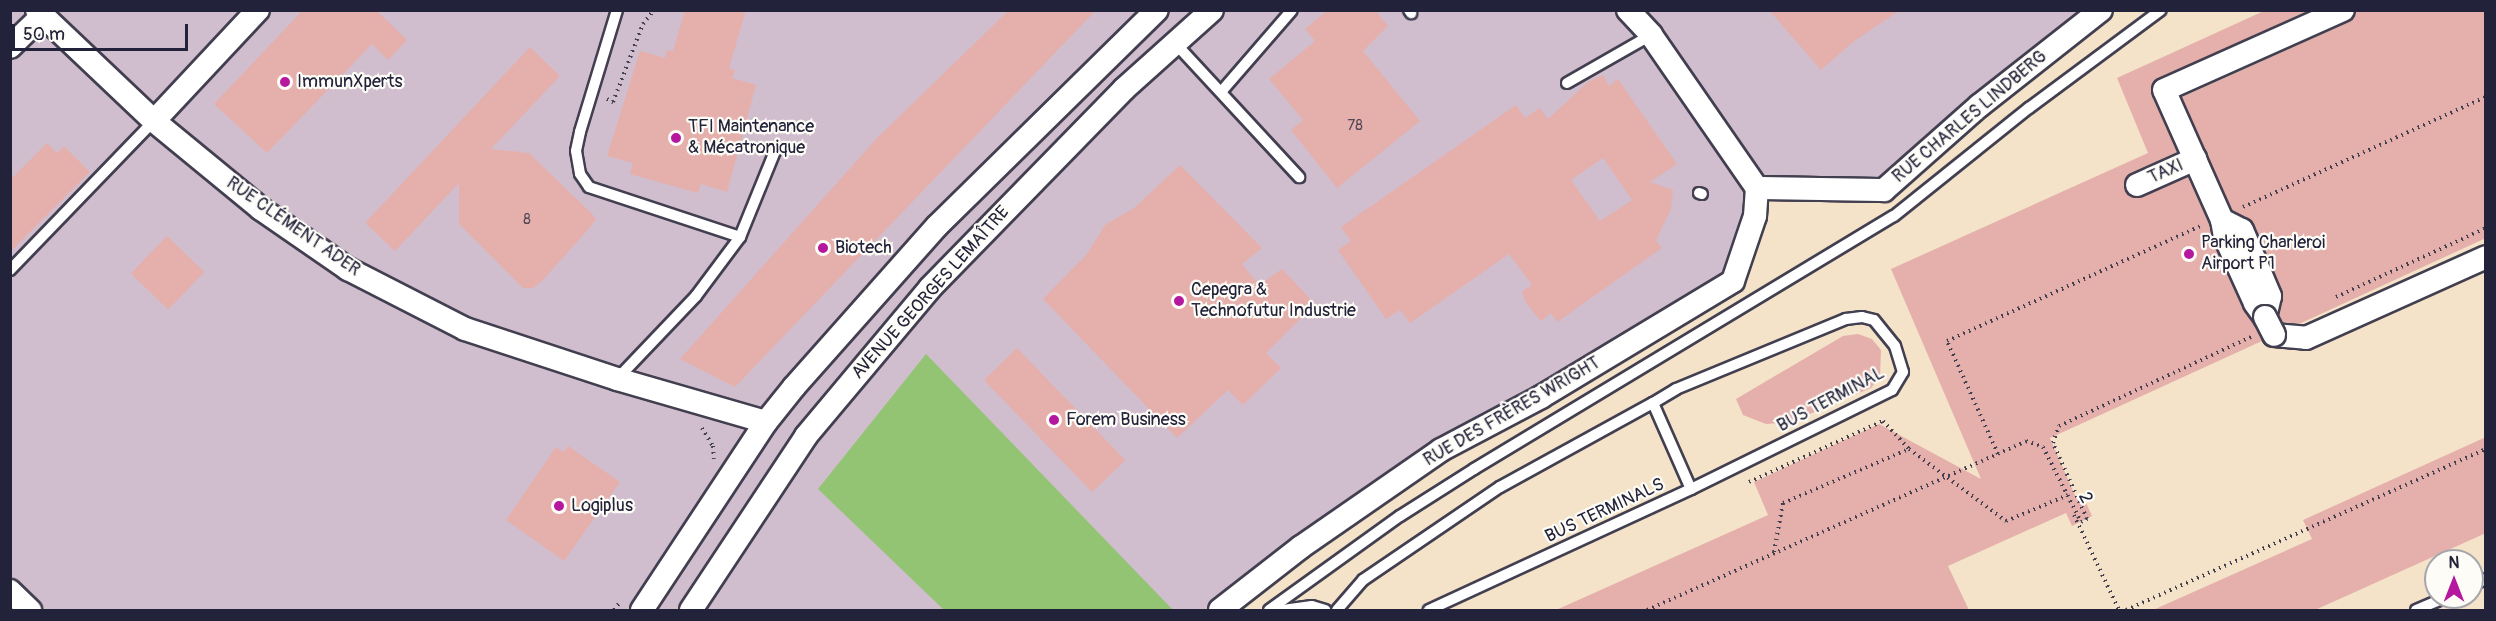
<!DOCTYPE html>
<meta charset="utf-8">
<style>
body{margin:0}
#map{position:relative;width:2496px;height:621px;overflow:hidden;background:#f4e3c8;font-family:Pangolin,sans-serif}
div>[style]{position:absolute}
.industrial>*{inset:0;background:#d0bdcd}
.green>*{inset:0;background:#93c473}
.building>*{inset:0;background:#e5b0ac;transform-origin:0 0}
.path>*{height:4px;margin-top:-2px;transform-origin:0;background:repeating-linear-gradient(90deg,#423f50 0 1.5px,transparent 0 6px)}
.roads{filter:drop-shadow(2px 0 #423f50) drop-shadow(-2px 0 #423f50) drop-shadow(0 2px #423f50) drop-shadow(0 -2px #423f50)}
.lane>*{height:10px;margin:-5px;padding:0 5px;transform-origin:5px;border-radius:5px;background:#fff}
.street>*{height:22px;margin:-11px;padding:0 11px;transform-origin:11px;border-radius:11px;background:#fff}
.bridges{filter:drop-shadow(2px 0 #423f50) drop-shadow(-2px 0 #423f50) drop-shadow(0 2px #423f50) drop-shadow(0 -2px #423f50)}
.street-bridge>*{height:22px;margin:-11px;padding:0 11px;transform-origin:11px;border-radius:11px;background:#fff}
.dots>*{width:16px;height:16px;translate:-50% -50%;box-sizing:border-box;border:3px solid #fdfcf7;border-radius:50%}
span{translate:-50% -50%;white-space:nowrap;text-align:center;line-height:1.15;-webkit-text-stroke:4.5px #fdfcf7;paint-order:stroke}
.number-label{font-size:15px;color:#534657}
.number-label span{-webkit-text-stroke-width:0}
.poi-label{font-size:18px;color:#22223b}
.left{translate:0 -50%;text-align:left}
.street-label{font-size:18px;color:#22223b}
.frame{position:absolute;inset:0;border:12px solid #22223b;pointer-events:none}
.north{position:absolute;left:2424px;top:549px;width:60px;height:60px;box-sizing:border-box;background:#fdfcf7;border:2px solid #a5a5ac;border-radius:50%;rotate:0deg;font-size:16px;font-weight:700;line-height:24px;text-align:center;color:#22223b}
.north::after{content:'';display:block;margin:auto;width:21px;height:27px;background:#b5179e;clip-path:polygon(50% 0,100% 100%,50% 72%,0 100%)}
.scale{position:absolute;left:12px;top:24px;width:176px;height:27px;box-sizing:border-box;border:3px solid #22223b;border-top:0;padding-left:8px;font-size:18px;line-height:21px;white-space:nowrap;color:#22223b;-webkit-text-stroke:4px #fdfcf7;paint-order:stroke}
</style>
<div id="map">
<div class="industrial">
<div style="clip-path:polygon(10px 11px,2101px 11px,1884px 190px,1757px 188px,1733px 281px,1526px 392px,1301px 547px,1220px 610px,11px 610px)"></div>
</div>
<div class="green">
<div style="clip-path:polygon(926px 354px,1173px 610px,944px 610px,818px 489px)"></div>
</div>
<div class="building">
<div style="clip-path:polygon(303px 10px,376px 10px,407px 40px,388px 60px,372px 44px,267px 153px,214px 104px)"></div>
<div style="clip-path:polygon(685px 10px,746px 10px,729px 68px,735px 70px,732px 78px,756px 85px,727px 192px,701px 184px,698px 193px,630px 174px,633px 163px,607px 156px,640px 51px,665px 58px,667px 50px,673px 51px)"></div>
<div style="clip-path:polygon(1009px 10px,1096px 10px,735px 387px,680px 359px,877px 138px)"></div>
<div style="clip-path:polygon(1328px 10px,1375px 10px,1388px 26px,1363px 51px,1420px 121px,1337px 188px,1291px 130px,1303px 120px,1269px 79px,1315px 41px,1305px 29px)"></div>
<div style="clip-path:polygon(1769px 10px,1900px 10px,1853px 42px,1821px 70px)"></div>
<div style="clip-path:polygon(2266px 10px,2309px 10px,2153px 82px,2152px 96px,2177px 152px,2131px 173px,2124px 184px,2129px 196px,2136px 198px,2188px 177px,2209px 224px,2213px 243px,2262px 341px,2050px 438px,2077px 500px,2083px 496px,2092px 516px,2072px 526px,2066px 513px,1948px 566px,1969px 610px,1556px 610px,1768px 515px,1754px 482px,1879px 424px,1981px 479px,1891px 269px,2148px 153px,2117px 78px)"></div>
<div style="clip-path:polygon(2356px 10px,2486px 10px,2486px 238px,2299px 324px,2283px 322px,2279px 315px,2282px 291px,2254px 225px,2232px 210px,2182px 97px,2349px 22px)"></div>
<div style="clip-path:polygon(530px 47px,560px 76px,491px 149px,529px 153px,592px 214px,596px 219px,592px 225px,542px 281px,533px 288px,523px 288px,459px 224px,459px 183px,395px 251px,365px 223px)"></div>
<div style="clip-path:polygon(evenodd,1603px 75px,1609px 86px,1618px 79px,1677px 164px,1650px 182px,1673px 190px,1671px 209px,1656px 240px,1662px 248px,1557px 322px,1551px 313px,1541px 321px,1526px 303px,1522px 292px,1532px 285px,1509px 254px,1410px 323px,1400px 310px,1386px 319px,1338px 250px,1351px 241px,1341px 227px,1516px 105px,1525px 118px,1540px 108px,1548px 119px,1588px 82px,1603px 75px,1603px 158px,1632px 200px,1600px 221px,1571px 180px,1603px 158px)"></div>
<div style="clip-path:polygon(47px 143px,57px 153px,64px 146px,90px 172px,10px 252px,10px 180px)"></div>
<div style="clip-path:polygon(1180px 165px,1262px 248px,1242px 264px,1259px 285px,1282px 269px,1315px 304px,1266px 353px,1281px 368px,1243px 405px,1228px 390px,1177px 438px,1043px 299px,1087px 254px,1105px 225px,1134px 208px)"></div>
<div style="left:167px;top:236px;width:52px;height:52px;rotate:44deg"></div>
<div style="clip-path:polygon(1858px 334px,1872px 339px,1881px 350px,1880px 377px,1871px 388px,1791px 422px,1766px 424px,1743px 415px,1736px 399px,1843px 336px)"></div>
<div style="left:1017px;top:348px;width:156px;height:46px;rotate:46deg"></div>
<div style="clip-path:polygon(2486px 437px,2486px 533px,2315px 610px,2153px 610px,2312px 539px,2303px 520px)"></div>
<div style="clip-path:polygon(568px 446px,620px 482px,564px 561px,506px 520px,556px 447px,564px 452px)"></div>
</div>
<div class="path">
<div style="left:607px;top:99px;width:7px;rotate:27deg"></div>
<div style="left:613px;top:102px;width:84px;rotate:-69deg"></div>
<div style="left:643px;top:24px;width:18px;rotate:-52deg"></div>
<div style="left:2243px;top:207px;width:267px;rotate:-24.4deg"></div>
<div style="left:2336px;top:297px;width:165px;rotate:-24.7deg"></div>
<div style="left:702px;top:428px;width:21px;rotate:59deg"></div>
<div style="left:713px;top:446px;width:13px;rotate:86deg"></div>
<div style="left:1998px;top:454px;width:124px;rotate:-114.3deg"></div>
<div style="left:1947px;top:341px;width:279px;rotate:-24.4deg"></div>
<div style="left:1749px;top:482px;width:147px;rotate:-24.5deg"></div>
<div style="left:1883px;top:421px;width:38px;rotate:47deg"></div>
<div style="left:1909px;top:449px;width:121px;rotate:36.6deg"></div>
<div style="left:2006px;top:521px;width:67px;rotate:-22.8deg"></div>
<div style="left:2074px;top:515px;width:105px;rotate:64.7deg"></div>
<div style="left:1774px;top:552px;width:50px;rotate:-79.6deg"></div>
<div style="left:1783px;top:503px;width:137px;rotate:-23.2deg"></div>
<div style="left:614px;top:610px;width:10px;rotate:-53deg"></div>
<div style="left:1647px;top:610px;width:415px;rotate:-24deg"></div>
<div style="left:2026px;top:441px;width:18px;rotate:19deg"></div>
<div style="left:2043px;top:447px;width:84px;rotate:63.1deg"></div>
<div style="left:2081px;top:522px;width:7px;rotate:-27deg"></div>
<div style="left:2087px;top:519px;width:83px;rotate:-114.1deg"></div>
<div style="left:2053px;top:443px;width:18px;rotate:-71deg"></div>
<div style="left:2059px;top:426px;width:212px;rotate:-24.9deg"></div>
<div style="left:2126px;top:610px;width:394px;rotate:-24.1deg"></div>
</div>
<div class="roads">
<div class="lane">
<div style="left:617px;top:10px;width:127px;rotate:106.9deg"></div>
<div style="left:580px;top:132px;width:19px;rotate:102deg"></div>
<div style="left:576px;top:151px;width:23px;rotate:80deg"></div>
<div style="left:580px;top:174px;width:16px;rotate:55deg"></div>
<div style="left:589px;top:187px;width:159px;rotate:18.3deg"></div>
<div style="left:1409px;top:10px;width:4px;rotate:56deg"></div>
<div style="left:1175px;top:43px;width:183px;rotate:47.2deg"></div>
<div style="left:1567px;top:83px;width:97px;rotate:-29.7deg"></div>
<div style="left:1221px;top:92px;width:108px;rotate:-49.1deg"></div>
<div style="left:1699px;top:193px;width:3px;rotate:18deg"></div>
<div style="left:10px;top:270px;width:207px;rotate:-46deg"></div>
<div style="left:617px;top:379px;width:115px;rotate:-46.4deg"></div>
<div style="left:696px;top:296px;width:74px;rotate:-53.3deg"></div>
<div style="left:740px;top:237px;width:95px;rotate:-67.8deg"></div>
<div style="left:1653px;top:403px;width:27px;rotate:-31deg"></div>
<div style="left:1676px;top:389px;width:184px;rotate:-22.4deg"></div>
<div style="left:1846px;top:319px;width:16px;rotate:-7deg"></div>
<div style="left:1862px;top:317px;width:12px;rotate:14deg"></div>
<div style="left:1874px;top:320px;width:33px;rotate:51deg"></div>
<div style="left:1895px;top:346px;width:27px;rotate:73deg"></div>
<div style="left:1903px;top:372px;width:21px;rotate:121deg"></div>
<div style="left:1892px;top:390px;width:224px;rotate:153.8deg"></div>
<div style="left:2472px;top:585px;width:15px;rotate:-23deg"></div>
<div style="left:1269px;top:610px;width:161px;rotate:-35.7deg"></div>
<div style="left:1400px;top:516px;width:88px;rotate:-32.4deg"></div>
<div style="left:1474px;top:469px;width:490px;rotate:-31.1deg"></div>
<div style="left:1894px;top:216px;width:173px;rotate:-38.7deg"></div>
<div style="left:2029px;top:108px;width:164px;rotate:-36.6deg"></div>
<div style="left:1283px;top:610px;width:29px;rotate:-8deg"></div>
<div style="left:1312px;top:606px;width:14px;rotate:17deg"></div>
<div style="left:1337px;top:610px;width:40px;rotate:-49deg"></div>
<div style="left:1363px;top:580px;width:166px;rotate:-34.2deg"></div>
<div style="left:1500px;top:487px;width:175px;rotate:-28.8deg"></div>
<div style="left:1653px;top:403px;width:94px;rotate:66.2deg"></div>
<div style="left:1691px;top:489px;width:289px;rotate:155.2deg"></div>
<div style="left:2416px;top:610px;width:33px;rotate:-23deg"></div>
</div>
<div class="street">
<div style="left:37px;top:10px;width:161px;rotate:43.5deg"></div>
<div style="left:154px;top:121px;width:139px;rotate:39.4deg"></div>
<div style="left:261px;top:209px;width:106px;rotate:34.6deg"></div>
<div style="left:348px;top:269px;width:131px;rotate:27.1deg"></div>
<div style="left:465px;top:329px;width:160px;rotate:18.2deg"></div>
<div style="left:617px;top:379px;width:155px;rotate:16.1deg"></div>
<div style="left:1628px;top:10px;width:34px;rotate:47deg"></div>
<div style="left:1651px;top:35px;width:186px;rotate:55.3deg"></div>
<div style="left:10px;top:47px;width:45px;rotate:-44.1deg"></div>
<div style="left:154px;top:121px;width:152px;rotate:-46.9deg"></div>
<div style="left:2137px;top:185px;width:64px;rotate:-24.1deg"></div>
<div style="left:1757px;top:188px;width:127px;rotate:0.9deg"></div>
<div style="left:1884px;top:190px;width:127px;rotate:-41.5deg"></div>
<div style="left:1979px;top:106px;width:155px;rotate:-38.2deg"></div>
<div style="left:2222px;top:220px;width:22px;rotate:27deg"></div>
<div style="left:2242px;top:230px;width:72px;rotate:67deg"></div>
<div style="left:2270px;top:296px;width:22px;rotate:103deg"></div>
<div style="left:2265px;top:317px;width:17px;rotate:-126deg"></div>
<div style="left:2255px;top:303px;width:72px;rotate:-114.4deg"></div>
<div style="left:2225px;top:237px;width:17px;rotate:-100deg"></div>
<div style="left:2222px;top:220px;width:142px;rotate:-114deg"></div>
<div style="left:2164px;top:90px;width:196px;rotate:-24.1deg"></div>
<div style="left:2274px;top:335px;width:32px;rotate:5deg"></div>
<div style="left:2306px;top:338px;width:197px;rotate:-24.2deg"></div>
<div style="left:10px;top:591px;width:28px;rotate:44deg"></div>
<div style="left:642px;top:610px;width:225px;rotate:-56.6deg"></div>
<div style="left:766px;top:422px;width:45px;rotate:-51.3deg"></div>
<div style="left:794px;top:387px;width:215px;rotate:-48.4deg"></div>
<div style="left:937px;top:226px;width:308px;rotate:-44.5deg"></div>
<div style="left:691px;top:610px;width:209px;rotate:-56.5deg"></div>
<div style="left:806px;top:436px;width:193px;rotate:-50deg"></div>
<div style="left:930px;top:288px;width:278px;rotate:-45.7deg"></div>
<div style="left:1124px;top:89px;width:118px;rotate:-41.9deg"></div>
<div style="left:1220px;top:610px;width:103px;rotate:-37.9deg"></div>
<div style="left:1301px;top:547px;width:170px;rotate:-34.7deg"></div>
<div style="left:1441px;top:450px;width:113px;rotate:-27.9deg"></div>
<div style="left:1541px;top:397px;width:224px;rotate:-31.1deg"></div>
<div style="left:1733px;top:281px;width:69px;rotate:-71.3deg"></div>
<div style="left:1755px;top:216px;width:28px;rotate:-86deg"></div>
</div>
</div>
<div class="bridges">
<div class="street-bridge">
<div style="left:2265px;top:317px;width:20px;rotate:63deg"></div>
</div>
</div>
<div class="dots">
<div style="left:285px;top:82px;background:#b5179e"></div>
<div style="left:676px;top:138px;background:#b5179e"></div>
<div style="left:823px;top:248px;background:#b5179e"></div>
<div style="left:2189px;top:254px;background:#b5179e"></div>
<div style="left:1179px;top:301px;background:#b5179e"></div>
<div style="left:1054px;top:420px;background:#b5179e"></div>
<div style="left:559px;top:506px;background:#b5179e"></div>
</div>
<div class="number-label">
<span style="left:1355px;top:126px">78</span>
<span style="left:527px;top:220px">8</span>
</div>
<div class="poi-label">
<span class="left" style="left:297px;top:82px">ImmunXperts</span>
<span class="left" style="left:688px;top:138px">TFI Maintenance<br>&amp; Mécatronique</span>
<span class="left" style="left:2201px;top:254px">Parking Charleroi<br>Airport P1</span>
<span class="left" style="left:835px;top:248px">Biotech</span>
<span class="left" style="left:1191px;top:301px">Cepegra &amp;<br>Technofutur Industrie</span>
<span class="left" style="left:1066px;top:420px">Forem Business</span>
<span class="left" style="left:571px;top:506px">Logiplus</span>
</div>
<div class="street-label">
<span style="left:1970px;top:117px;rotate:-40deg">RUE CHARLES LINDBERG</span>
<span style="left:2166px;top:172px;rotate:-24deg">TAXI</span>
<span style="left:293px;top:227px;rotate:35deg">RUE CLÉMENT ADER</span>
<span style="left:931px;top:293px;rotate:-48deg">AVENUE GEORGES LEMAÎTRE</span>
<span style="left:1831px;top:400px;rotate:-28deg">BUS TERMINAL</span>
<span style="left:1512px;top:412px;rotate:-30deg">RUE DES FRÈRES WRIGHT</span>
<span style="left:2085px;top:498px;rotate:64deg">2</span>
<span style="left:1605px;top:511px;rotate:-25deg">BUS TERMINALS</span>
</div>
<div class="frame"></div>
<div class="north">N</div>
<div class="scale">50 m</div>
</div>
